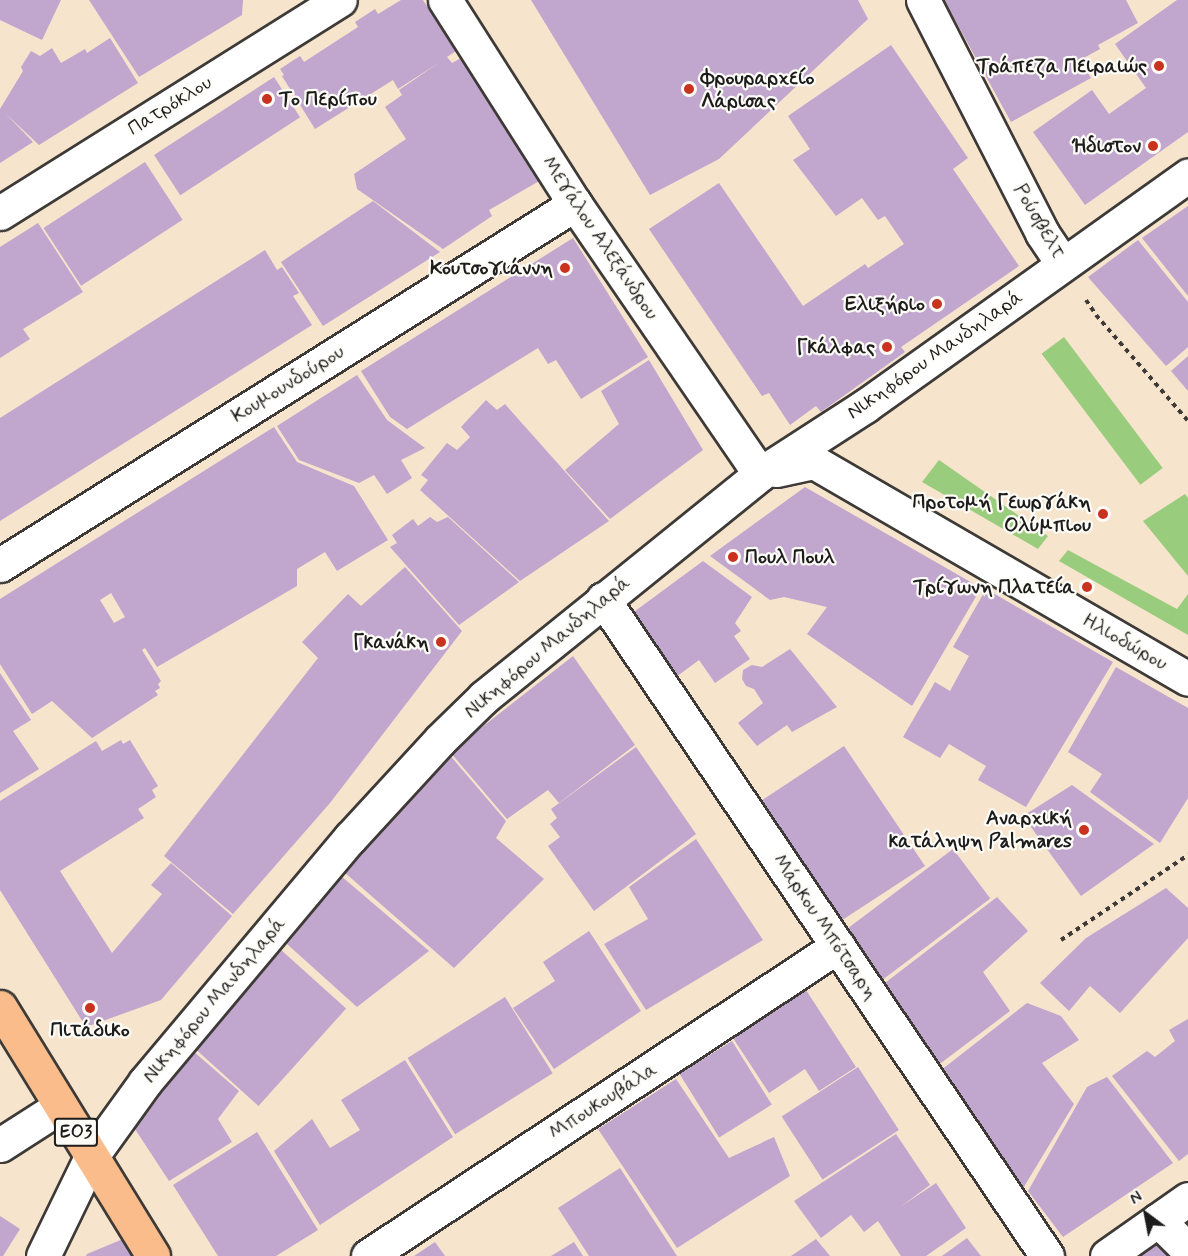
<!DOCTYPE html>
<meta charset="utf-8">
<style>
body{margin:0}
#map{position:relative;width:1188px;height:1256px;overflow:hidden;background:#f7e4cd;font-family:Mynerve,sans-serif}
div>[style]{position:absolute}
.green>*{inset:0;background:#9acc7d;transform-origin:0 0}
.building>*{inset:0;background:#c1a6ce;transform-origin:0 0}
.path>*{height:4px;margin-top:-2px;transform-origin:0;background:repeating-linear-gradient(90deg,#3d3a37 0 4.5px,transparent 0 9px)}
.roads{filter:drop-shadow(2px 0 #3d3a37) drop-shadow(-2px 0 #3d3a37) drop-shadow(0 2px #3d3a37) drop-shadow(0 -2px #3d3a37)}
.minor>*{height:33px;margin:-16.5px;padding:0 16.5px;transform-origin:16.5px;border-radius:16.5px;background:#fff}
.major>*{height:33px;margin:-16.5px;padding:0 16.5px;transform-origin:16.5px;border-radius:16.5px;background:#fabc8b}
.dots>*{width:16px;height:16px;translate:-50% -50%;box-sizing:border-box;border:3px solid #fdfcf7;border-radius:50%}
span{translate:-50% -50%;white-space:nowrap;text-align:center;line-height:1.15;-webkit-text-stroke:4.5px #fdfcf7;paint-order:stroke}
.shield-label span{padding:2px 4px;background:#fdfcf7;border:2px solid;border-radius:4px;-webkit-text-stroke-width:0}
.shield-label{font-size:18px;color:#1c1c1c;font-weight:700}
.poi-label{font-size:20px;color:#1c1c1c;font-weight:700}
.right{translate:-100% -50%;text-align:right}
.left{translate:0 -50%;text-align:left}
.street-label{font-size:20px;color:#1c1c1c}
.north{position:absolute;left:1116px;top:1184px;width:60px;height:60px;-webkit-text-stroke:4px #fdfcf7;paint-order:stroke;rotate:328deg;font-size:16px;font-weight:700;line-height:24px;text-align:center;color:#1c1c1c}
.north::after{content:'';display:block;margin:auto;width:21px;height:27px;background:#1c1c1c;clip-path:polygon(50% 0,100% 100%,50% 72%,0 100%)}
</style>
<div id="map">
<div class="green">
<div style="left:1064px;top:337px;width:164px;height:28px;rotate:53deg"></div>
<div style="clip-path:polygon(939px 460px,1048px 536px,1038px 549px,922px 482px)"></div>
<div style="clip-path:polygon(1185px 494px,1188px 498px,1188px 576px,1143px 521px)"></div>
<div style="clip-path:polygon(1068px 550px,1177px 609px,1188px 594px,1188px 635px,1059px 561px)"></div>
</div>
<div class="building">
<div style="clip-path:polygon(0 0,61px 0,42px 40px,0 20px)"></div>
<div style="clip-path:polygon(89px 0,243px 0,242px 15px,139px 77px)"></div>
<div style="clip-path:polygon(401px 0,423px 0,456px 51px,447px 57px,452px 63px,461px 58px,541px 180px,489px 210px,492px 216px,443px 249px,357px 189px,354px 174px,406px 139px,385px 107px,402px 95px,399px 90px,440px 62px,398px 89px,393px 80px,315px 129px,282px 76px,284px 75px,280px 69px,300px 56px,304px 62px,358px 27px,355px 22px,375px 9px,378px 14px)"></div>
<div style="clip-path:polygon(531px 0,858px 0,868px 19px,719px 159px,650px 195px)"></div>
<div style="clip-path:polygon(944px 0,1126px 0,1138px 23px,1098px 45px,1100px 49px,1080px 60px,1091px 78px,1011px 122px)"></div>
<div style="clip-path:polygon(1177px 0,1188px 0,1188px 132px,1085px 205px,1033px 132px,1092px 90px,1109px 114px,1146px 88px,1115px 44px)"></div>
<div style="clip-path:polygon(110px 38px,138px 83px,39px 145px,6px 114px,33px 142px,0 163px,0 109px,23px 71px,21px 67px,31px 51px,40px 56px,52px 48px,61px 63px,85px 49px,87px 53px)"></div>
<div style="clip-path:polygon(891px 45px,968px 158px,953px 169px,1019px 266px,901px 347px,905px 352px,821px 412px,816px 406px,790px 425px,769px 393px,762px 396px,649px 229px,719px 183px,803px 306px,865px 264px,868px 268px,904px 244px,885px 216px,878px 220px,862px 198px,836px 216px,793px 160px,810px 149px,788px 116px)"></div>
<div style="left:274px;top:77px;width:48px;height:143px;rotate:57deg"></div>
<div style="left:145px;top:162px;width:69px;height:121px;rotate:57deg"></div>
<div style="clip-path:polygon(373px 201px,440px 252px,323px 326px,281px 262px)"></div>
<div style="clip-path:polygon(1188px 206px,1188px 296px,1142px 238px)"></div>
<div style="clip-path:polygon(38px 223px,83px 292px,23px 329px,30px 339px,0 358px,0 247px)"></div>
<div style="clip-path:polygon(573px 238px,648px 357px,581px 399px,556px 360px,548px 364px,538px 348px,407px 429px,390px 417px,361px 371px)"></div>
<div style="clip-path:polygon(1138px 240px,1188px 302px,1188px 347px,1166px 366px,1088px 277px)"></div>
<div style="clip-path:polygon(265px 250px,277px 270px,282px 267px,299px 293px,293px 296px,312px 325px,0 521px,0 418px)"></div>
<div style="clip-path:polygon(1188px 356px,1188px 391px,1171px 371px)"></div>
<div style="clip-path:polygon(649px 360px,703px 450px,610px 519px,565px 470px,619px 424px,601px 391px)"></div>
<div style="clip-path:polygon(357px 375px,387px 420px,425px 448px,401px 460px,412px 478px,387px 494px,374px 475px,359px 483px,299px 460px,277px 426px)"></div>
<div style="clip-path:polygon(486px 400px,497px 410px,505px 404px,609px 521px,520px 581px,420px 490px,428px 480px,421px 475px,447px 443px,457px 450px,470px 437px,461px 427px)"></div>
<div style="clip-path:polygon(evenodd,274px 427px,297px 462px,354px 486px,388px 540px,337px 571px,325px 552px,297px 569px,297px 586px,157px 667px,145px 648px,142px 650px,161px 681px,158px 684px,160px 688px,155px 691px,158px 695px,92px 738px,52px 701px,32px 714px,0 664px,0 599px,274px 427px,111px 593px,125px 617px,114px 623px,100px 600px,111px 593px)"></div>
<div style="clip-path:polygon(805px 487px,981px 588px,912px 706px,807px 634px,827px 607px,784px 597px,770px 600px,710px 556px)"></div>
<div style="clip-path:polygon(430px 517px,437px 522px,448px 517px,519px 582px,459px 625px,390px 547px,397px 543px,392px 535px,413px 519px,418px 526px)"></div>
<div style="clip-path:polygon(703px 561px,752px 597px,735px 623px,741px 631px,734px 636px,750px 659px,715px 683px,699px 660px,672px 680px,627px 617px)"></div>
<div style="clip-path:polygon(405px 567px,462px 631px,330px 803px,233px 914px,164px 856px,318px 658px,302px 642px,348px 594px,361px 606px)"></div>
<div style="clip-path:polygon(986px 589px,1113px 662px,1026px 807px,978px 780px,986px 766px,949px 744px,940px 758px,903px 737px,935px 682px,950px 691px,969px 656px,953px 647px)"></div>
<div style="clip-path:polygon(790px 649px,837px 707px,792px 732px,787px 725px,757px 746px,738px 723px,763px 703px,754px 689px,746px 686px,742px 679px,743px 670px,752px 665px,762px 667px)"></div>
<div style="clip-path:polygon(573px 656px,635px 745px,559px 803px,548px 790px,507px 819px,450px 752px)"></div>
<div style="clip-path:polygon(1116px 667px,1188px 708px,1188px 798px,1160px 843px,1090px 792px,1102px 774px,1068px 752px)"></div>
<div style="clip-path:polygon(0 673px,31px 720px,13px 731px,39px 769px,0 793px)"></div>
<div style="clip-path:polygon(121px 740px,123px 744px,130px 740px,158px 786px,152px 790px,156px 797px,138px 809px,144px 818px,60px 871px,112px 953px,162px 894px,151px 885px,171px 863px,232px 916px,161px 1000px,86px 1027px,0 890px,0 801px,96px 741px,102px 751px)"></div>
<div style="clip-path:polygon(844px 746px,925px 866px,833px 926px,757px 812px,765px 806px,761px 801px)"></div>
<div style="clip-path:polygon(636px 747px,696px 834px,594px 911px,548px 846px,560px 837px,550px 824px,557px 818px,551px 809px)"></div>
<div style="clip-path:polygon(448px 753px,506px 821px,496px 838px,544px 879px,454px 968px,344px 872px,422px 778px)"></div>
<div style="clip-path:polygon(1072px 785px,1154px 844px,1081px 896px,1023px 816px)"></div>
<div style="clip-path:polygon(696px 839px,763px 940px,646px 1010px,604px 944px,648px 919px,629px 887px)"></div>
<div style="left:953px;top:849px;width:62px;height:137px;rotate:53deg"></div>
<div style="clip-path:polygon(341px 876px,429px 951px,357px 1007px,287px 944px)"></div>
<div style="clip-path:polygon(1166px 888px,1188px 908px,1188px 938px,1120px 1013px,1090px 986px,1069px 1011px,1040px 983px,1086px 938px)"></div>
<div style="clip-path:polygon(997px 897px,1028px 931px,983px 972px,1010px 1011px,937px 1066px,881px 986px)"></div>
<div style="clip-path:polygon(589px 931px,641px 1011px,554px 1069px,513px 1008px,555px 981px,543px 962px)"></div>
<div style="left:280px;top:949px;width:89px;height:131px;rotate:42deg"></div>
<div style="clip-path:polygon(806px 990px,856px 1067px,819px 1091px,805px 1069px,769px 1093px,733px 1038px)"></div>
<div style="left:505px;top:997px;width:90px;height:115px;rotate:58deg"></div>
<div style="clip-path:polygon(1027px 1003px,1061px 1016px,1079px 1040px,1042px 1063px,1074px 1104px,1022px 1190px,940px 1071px)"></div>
<div style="clip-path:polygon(1188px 1019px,1188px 1154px,1179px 1161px,1112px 1076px,1147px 1051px,1155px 1057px,1175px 1041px,1169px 1030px)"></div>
<div style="left:732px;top:1041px;width:75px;height:62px;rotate:58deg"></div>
<div style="clip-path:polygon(193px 1051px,239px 1091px,218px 1119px,232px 1142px,169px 1181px,135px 1129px)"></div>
<div style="clip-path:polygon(405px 1060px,453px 1137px,320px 1225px,274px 1151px,312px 1119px,330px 1148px,360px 1130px,341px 1100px)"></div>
<div style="left:858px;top:1067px;width:75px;height:91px;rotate:57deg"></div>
<div style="clip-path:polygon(1107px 1077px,1173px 1163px,1063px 1237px,1028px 1191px,1087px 1087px)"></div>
<div style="clip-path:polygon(676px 1079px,729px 1158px,774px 1137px,790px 1176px,677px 1248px,598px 1129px)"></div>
<div style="clip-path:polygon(257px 1132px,318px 1230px,276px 1256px,218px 1256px,173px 1185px)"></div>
<div style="clip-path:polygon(896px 1134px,930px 1185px,900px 1207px,936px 1183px,966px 1228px,926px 1256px,901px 1256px,878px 1221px,864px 1232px,851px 1215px,821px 1238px,794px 1201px)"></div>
<div style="clip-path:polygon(620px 1168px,677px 1256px,589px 1256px,558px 1208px)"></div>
<div style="clip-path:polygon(0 1216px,20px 1229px,3px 1256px,0 1256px)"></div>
<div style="clip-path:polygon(1163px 1237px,1180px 1256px,1137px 1256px)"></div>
<div style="clip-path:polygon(967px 1238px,981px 1256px,942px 1256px)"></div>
<div style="clip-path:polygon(123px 1239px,133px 1256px,86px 1256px,87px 1254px)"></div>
<div style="clip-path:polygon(816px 1239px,830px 1256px,791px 1256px)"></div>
<div style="clip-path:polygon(435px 1242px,445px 1256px,414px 1256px)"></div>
<div style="clip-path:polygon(574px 1242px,583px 1256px,551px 1256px)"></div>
</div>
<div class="path">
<div style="left:1086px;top:300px;width:18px;rotate:56deg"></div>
<div style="left:1096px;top:315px;width:140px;rotate:49deg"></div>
<div style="left:1061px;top:940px;width:153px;rotate:-33.8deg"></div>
</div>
<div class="roads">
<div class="minor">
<div style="left:445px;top:0;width:242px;rotate:57.5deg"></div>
<div style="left:575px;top:204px;width:327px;rotate:55.6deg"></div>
<div style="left:923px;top:0;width:262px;rotate:62.9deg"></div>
<div style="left:1042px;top:233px;width:37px;rotate:56deg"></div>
<div style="left:0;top:213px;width:401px;rotate:-32.1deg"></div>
<div style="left:776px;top:470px;width:39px;rotate:-12deg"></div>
<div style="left:814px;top:462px;width:432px;rotate:30.1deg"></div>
<div style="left:0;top:565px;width:679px;rotate:-32.12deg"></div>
<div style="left:603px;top:599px;width:793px;rotate:55.95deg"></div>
<div style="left:0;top:1145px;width:72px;rotate:-32.6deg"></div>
<div style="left:1158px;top:1220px;width:42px;rotate:45deg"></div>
<div style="left:43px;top:1256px;width:110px;rotate:-64.1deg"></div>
<div style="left:91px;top:1157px;width:92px;rotate:-54.2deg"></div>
<div style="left:145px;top:1082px;width:319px;rotate:-50deg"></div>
<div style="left:350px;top:838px;width:133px;rotate:-47.4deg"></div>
<div style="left:440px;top:740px;width:62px;rotate:-44.3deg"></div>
<div style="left:484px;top:697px;width:355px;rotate:-38.9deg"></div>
<div style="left:760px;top:474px;width:125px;rotate:-32.9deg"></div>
<div style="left:865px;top:406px;width:397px;rotate:-35.5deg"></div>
<div style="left:368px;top:1256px;width:563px;rotate:-33.41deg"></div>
<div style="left:1107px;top:1256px;width:99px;rotate:-35.1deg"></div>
</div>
<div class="major">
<div style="left:0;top:1007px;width:292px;rotate:58.4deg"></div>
</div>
</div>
<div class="dots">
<div style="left:1159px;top:66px;background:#c8321e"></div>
<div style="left:689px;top:89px;background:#c8321e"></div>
<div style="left:267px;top:99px;background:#c8321e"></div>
<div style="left:1153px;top:146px;background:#c8321e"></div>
<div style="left:565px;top:268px;background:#c8321e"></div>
<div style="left:937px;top:304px;background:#c8321e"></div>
<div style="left:887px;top:347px;background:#c8321e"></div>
<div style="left:1103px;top:514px;background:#c8321e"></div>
<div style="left:733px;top:557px;background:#c8321e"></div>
<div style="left:1087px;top:587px;background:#c8321e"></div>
<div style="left:441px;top:642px;background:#c8321e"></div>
<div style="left:1084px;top:830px;background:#c8321e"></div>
<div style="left:90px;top:1008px;background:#c8321e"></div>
</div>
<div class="shield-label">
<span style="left:76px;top:1132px">ΕΟ3</span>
</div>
<div class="poi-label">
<span class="right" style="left:1147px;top:66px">Τράπεζα Πειραιώς</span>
<span class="left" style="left:701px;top:90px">Φρουραρχείο<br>Λάρισας</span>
<span class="left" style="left:279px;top:99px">Το Περίπου</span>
<span class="right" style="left:1141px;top:146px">Ήδιστον</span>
<span class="right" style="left:553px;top:268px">Κουτσογιάννη</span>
<span class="right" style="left:925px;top:304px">Ελιξήριο</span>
<span class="right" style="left:875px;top:347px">Γκάλφας</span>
<span class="right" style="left:1091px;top:514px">Προτομή Γεωργάκη<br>Ολύμπιου</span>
<span class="left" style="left:745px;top:557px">Πουλ Πουλ</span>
<span class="right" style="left:1075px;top:587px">Τρίγωνη Πλατεία</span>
<span class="right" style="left:429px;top:642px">Γκανάκη</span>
<span class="right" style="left:1072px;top:830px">Αναρχική<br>κατάληψη Palmares</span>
<span style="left:90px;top:1030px">Πιτάδικο</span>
</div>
<div class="street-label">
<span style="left:170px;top:106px;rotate:-32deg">Πατρόκλου</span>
<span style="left:1039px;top:221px;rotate:60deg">Ρούσβελτ</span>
<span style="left:600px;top:238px;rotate:56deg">Μεγάλου Αλεξάνδρου</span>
<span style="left:935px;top:355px;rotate:-35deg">Νικηφόρου Μανδηλαρά</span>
<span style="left:288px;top:384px;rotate:-32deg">Κουμουνδούρου</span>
<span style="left:1125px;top:642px;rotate:30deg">Ηλιοδώρου</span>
<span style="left:547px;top:647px;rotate:-40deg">Νικηφόρου Μανδηλαρά</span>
<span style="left:825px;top:927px;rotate:56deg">Μάρκου Μπότσαρη</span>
<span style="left:214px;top:1000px;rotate:-50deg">Νικηφόρου Μανδηλαρά</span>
<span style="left:603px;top:1101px;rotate:-33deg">Μπουκουβάλα</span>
</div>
<div class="north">N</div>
</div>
